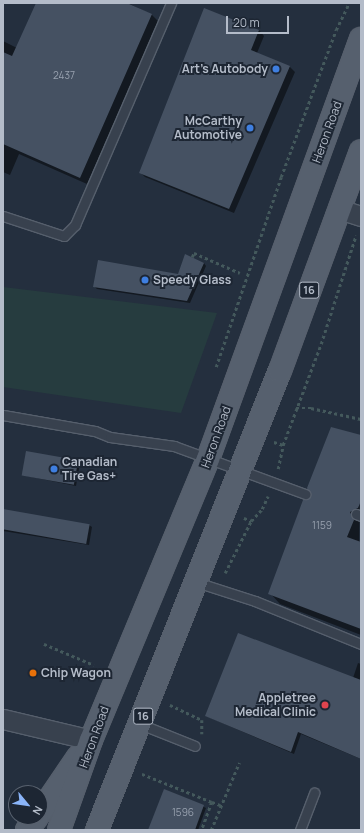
<!DOCTYPE html>
<style>
body{margin:0}
#map{position:relative;width:364px;height:833px;overflow:hidden;background:#242f3e;font-family:Manrope,sans-serif}
div>[style]{position:absolute}
.green>*{inset:0;background:#263c3f}
.shadow>*{inset:0;background:#0007}
.building>*{inset:0;background:#455162;transform-origin:0 0}
.path>*{height:2.5px;margin-top:-1.25px;transform-origin:0;background:repeating-linear-gradient(90deg,#44595c 0 3px,transparent 0 6px)}
.roads{filter:drop-shadow(1px 0 #565f6c) drop-shadow(-1px 0 #565f6c) drop-shadow(0 1px #565f6c) drop-shadow(0 -1px #565f6c)}
.lane>*{height:9px;margin:-4.5px;padding:0 4.5px;transform-origin:4.5px;border-radius:4.5px;background:#38414e}
.street>*{height:19px;margin:-9.5px;padding:0 9.5px;transform-origin:9.5px;border-radius:9.5px;background:#38414e}
.primary>*{height:22px;margin:-11px;padding:0 11px;transform-origin:11px;border-radius:11px;background:#56606e}
.dots>*{width:11px;height:11px;translate:-50% -50%;box-sizing:border-box;border:2px solid #1d2633;border-radius:50%}
span{translate:-50% -50%;white-space:nowrap;text-align:center;line-height:1.15;-webkit-text-stroke:4px #1d2633;paint-order:stroke}
.number-label{font-size:10px;color:#98a1af}
.number-label span{-webkit-text-stroke-width:0}
.shield-label span{padding:1px 3px;background:#1d2633;border:1px solid;border-radius:3px;-webkit-text-stroke-width:0}
.shield-label{font-size:11px;color:#b4bcc9;font-weight:700}
.poi-label{font-size:12px;color:#b4bcc9;font-weight:700}
.right{translate:-100% -50%;text-align:right}
.left{translate:0 -50%;text-align:left}
.street-label{font-size:12px;color:#b4bcc9}
.frame{position:absolute;inset:0;border:4px solid #b4bcc9;pointer-events:none}
.north{position:absolute;left:8px;top:785px;width:40px;height:40px;box-sizing:border-box;background:#1d2633;border:1px solid #59626f;border-radius:50%;rotate:119deg;font-size:11px;font-weight:700;line-height:16px;text-align:center;color:#b4bcc9}
.north::after{content:'';display:block;margin:auto;width:14px;height:18px;background:#8ab4f8;clip-path:polygon(50% 0,100% 100%,50% 72%,0 100%)}
.scale{position:absolute;left:226px;top:16px;width:63px;height:18px;box-sizing:border-box;border:2px solid #b4bcc9;border-top:0;padding-left:5px;font-size:12px;line-height:14px;white-space:nowrap;color:#b4bcc9;-webkit-text-stroke:3px #1d2633;paint-order:stroke}
</style>
<div id="map">
<div class="green">
<div style="clip-path:polygon(3px 287px,217px 313px,181px 413px,3px 387px)"></div>
</div>
<div class="shadow">
<div style="clip-path:polygon(37px 3px,128px 3px,152px 15px,159px 22px,87px 184px,19px 154px,10px 175px,3px 172px,3px 41px,17px 48px)"></div>
<div style="clip-path:polygon(259px 30px,264px 36px,257px 53px,290px 67px,295px 72px,234px 213px,145px 177px,140px 172px)"></div>
<div style="clip-path:polygon(204px 263px,206px 266px,190px 303px,97px 289px,94px 286px,179px 275px)"></div>
<div style="clip-path:polygon(361px 436px,359px 543px,361px 635px,280px 604px,270px 593px,312px 497px)"></div>
<div style="clip-path:polygon(78px 460px,80px 463px,76px 486px,22px 475px)"></div>
<div style="clip-path:polygon(3px 510px,89px 525px,92px 527px,89px 545px,3px 531px)"></div>
<div style="clip-path:polygon(358px 663px,361px 664px,361px 759px,301px 734px,294px 754px,206px 716px,353px 678px)"></div>
<div style="clip-path:polygon(165px 790px,206px 808px,198px 830px,153px 830px)"></div>
</div>
<div class="building">
<div style="clip-path:polygon(36px 3px,127px 3px,152px 14px,80px 178px,3px 144px,3px 52px,12px 56px)"></div>
<div style="clip-path:polygon(204px 8px,259px 30px,251px 50px,290px 66px,229px 209px,139px 173px)"></div>
<div style="clip-path:polygon(185px 254px,204px 263px,187px 301px,93px 287px,98px 260px,178px 274px)"></div>
<div style="clip-path:polygon(331px 427px,361px 435px,361px 501px,358px 508px,350px 512px,354px 520px,347px 537px,361px 542px,361px 629px,268px 594px,303px 500px,310px 496px,307px 488px)"></div>
<div style="left:26px;top:451px;width:53px;height:25px;rotate:10deg"></div>
<div style="left:3px;top:509px;width:88px;height:20px;rotate:10deg"></div>
<div style="clip-path:polygon(238px 633px,361px 680px,361px 759px,298px 732px,291px 752px,205px 716px)"></div>
<div style="clip-path:polygon(164px 789px,204px 805px,195px 830px,148px 830px)"></div>
</div>
<div class="path">
<div style="left:192px;top:257px;width:4px;rotate:-63deg"></div>
<div style="left:194px;top:253px;width:50px;rotate:23.5deg"></div>
<div style="left:216px;top:367px;width:201px;rotate:-71.1deg"></div>
<div style="left:281px;top:177px;width:157px;rotate:-69.5deg"></div>
<div style="left:336px;top:30px;width:30px;rotate:-64deg"></div>
<div style="left:296px;top:408px;width:15px"></div>
<div style="left:311px;top:408px;width:51px;rotate:12.4deg"></div>
<div style="left:274px;top:442px;width:9px;rotate:18deg"></div>
<div style="left:278px;top:469px;width:25px;rotate:-78deg"></div>
<div style="left:283px;top:445px;width:108px;rotate:-69.4deg"></div>
<div style="left:321px;top:344px;width:114px;rotate:-72.2deg"></div>
<div style="left:244px;top:518px;width:8px;rotate:23deg"></div>
<div style="left:225px;top:573px;width:58px;rotate:-63.4deg"></div>
<div style="left:251px;top:521px;width:16px;rotate:-47deg"></div>
<div style="left:262px;top:509px;width:14px;rotate:-65deg"></div>
<div style="left:44px;top:644px;width:54px;rotate:22.8deg"></div>
<div style="left:170px;top:705px;width:35px;rotate:25deg"></div>
<div style="left:202px;top:720px;width:14px;rotate:90deg"></div>
<div style="left:142px;top:774px;width:75px;rotate:21.8deg"></div>
<div style="left:212px;top:802px;width:30px;rotate:110deg"></div>
<div style="left:212px;top:802px;width:9px;rotate:21deg"></div>
<div style="left:211px;top:830px;width:73px;rotate:-67.3deg"></div>
</div>
<div class="roads">
<div class="lane">
<div style="left:3px;top:216px;width:64px;rotate:18.2deg"></div>
<div style="left:64px;top:236px;width:16px;rotate:-45deg"></div>
<div style="left:75px;top:225px;width:242px;rotate:-66.6deg"></div>
<div style="left:3px;top:415px;width:93px;rotate:9.9deg"></div>
<div style="left:95px;top:431px;width:16px;rotate:22deg"></div>
<div style="left:110px;top:437px;width:65px;rotate:8deg"></div>
<div style="left:174px;top:446px;width:140px;rotate:20.1deg"></div>
<div style="left:356px;top:514px;width:5px;rotate:22deg"></div>
<div style="left:196px;top:582px;width:62px;rotate:17.9deg"></div>
<div style="left:255px;top:601px;width:114px;rotate:22.1deg"></div>
<div style="left:140px;top:724px;width:59px;rotate:21.8deg"></div>
<div style="left:300px;top:830px;width:40px;rotate:-69deg"></div>
</div>
<div class="street">
<div style="left:339px;top:209px;width:23px;rotate:18deg"></div>
<div style="left:3px;top:719px;width:90px;rotate:13.4deg"></div>
</div>
<div class="primary">
<div style="left:40px;top:813px;width:68px;rotate:-55.8deg"></div>
<div style="left:27px;top:830px;width:16px;rotate:-52deg"></div>
<div style="left:59px;top:830px;width:96px;rotate:-70.4deg"></div>
<div style="left:91px;top:740px;width:304px;rotate:-67.4deg"></div>
<div style="left:208px;top:459px;width:447px;rotate:-70deg"></div>
<div style="left:97px;top:830px;width:494px;rotate:-68.3deg"></div>
<div style="left:280px;top:371px;width:234px;rotate:-69.8deg"></div>
</div>
</div>
<div class="dots">
<div style="left:276px;top:69px;background:#3f7fe0"></div>
<div style="left:250px;top:128px;background:#3f7fe0"></div>
<div style="left:145px;top:280px;background:#3f7fe0"></div>
<div style="left:54px;top:469px;background:#3f7fe0"></div>
<div style="left:33px;top:673px;background:#e8710a"></div>
<div style="left:325px;top:705px;background:#e0444e"></div>
</div>
<div class="number-label">
<span style="left:64px;top:76px">2437</span>
<span style="left:322px;top:526px">1159</span>
<span style="left:183px;top:813px">1596</span>
</div>
<div class="shield-label">
<span style="left:309px;top:290px">16</span>
<span style="left:143px;top:716px">16</span>
</div>
<div class="poi-label">
<span class="right" style="left:268px;top:69px">Art's Autobody</span>
<span class="right" style="left:242px;top:128px">McCarthy<br>Automotive</span>
<span class="left" style="left:153px;top:280px">Speedy Glass</span>
<span class="left" style="left:62px;top:469px">Canadian<br>Tire Gas+</span>
<span class="left" style="left:41px;top:673px">Chip Wagon</span>
<span class="right" style="left:316px;top:705px">Appletree<br>Medical Clinic</span>
</div>
<div class="street-label">
<span style="left:327px;top:132px;rotate:-70deg">Heron Road</span>
<span style="left:216px;top:437px;rotate:-70deg">Heron Road</span>
<span style="left:94px;top:737px;rotate:-70deg">Heron Road</span>
</div>
<div class="frame"></div>
<div class="north">N</div>
<div class="scale">20 m</div>
</div>
